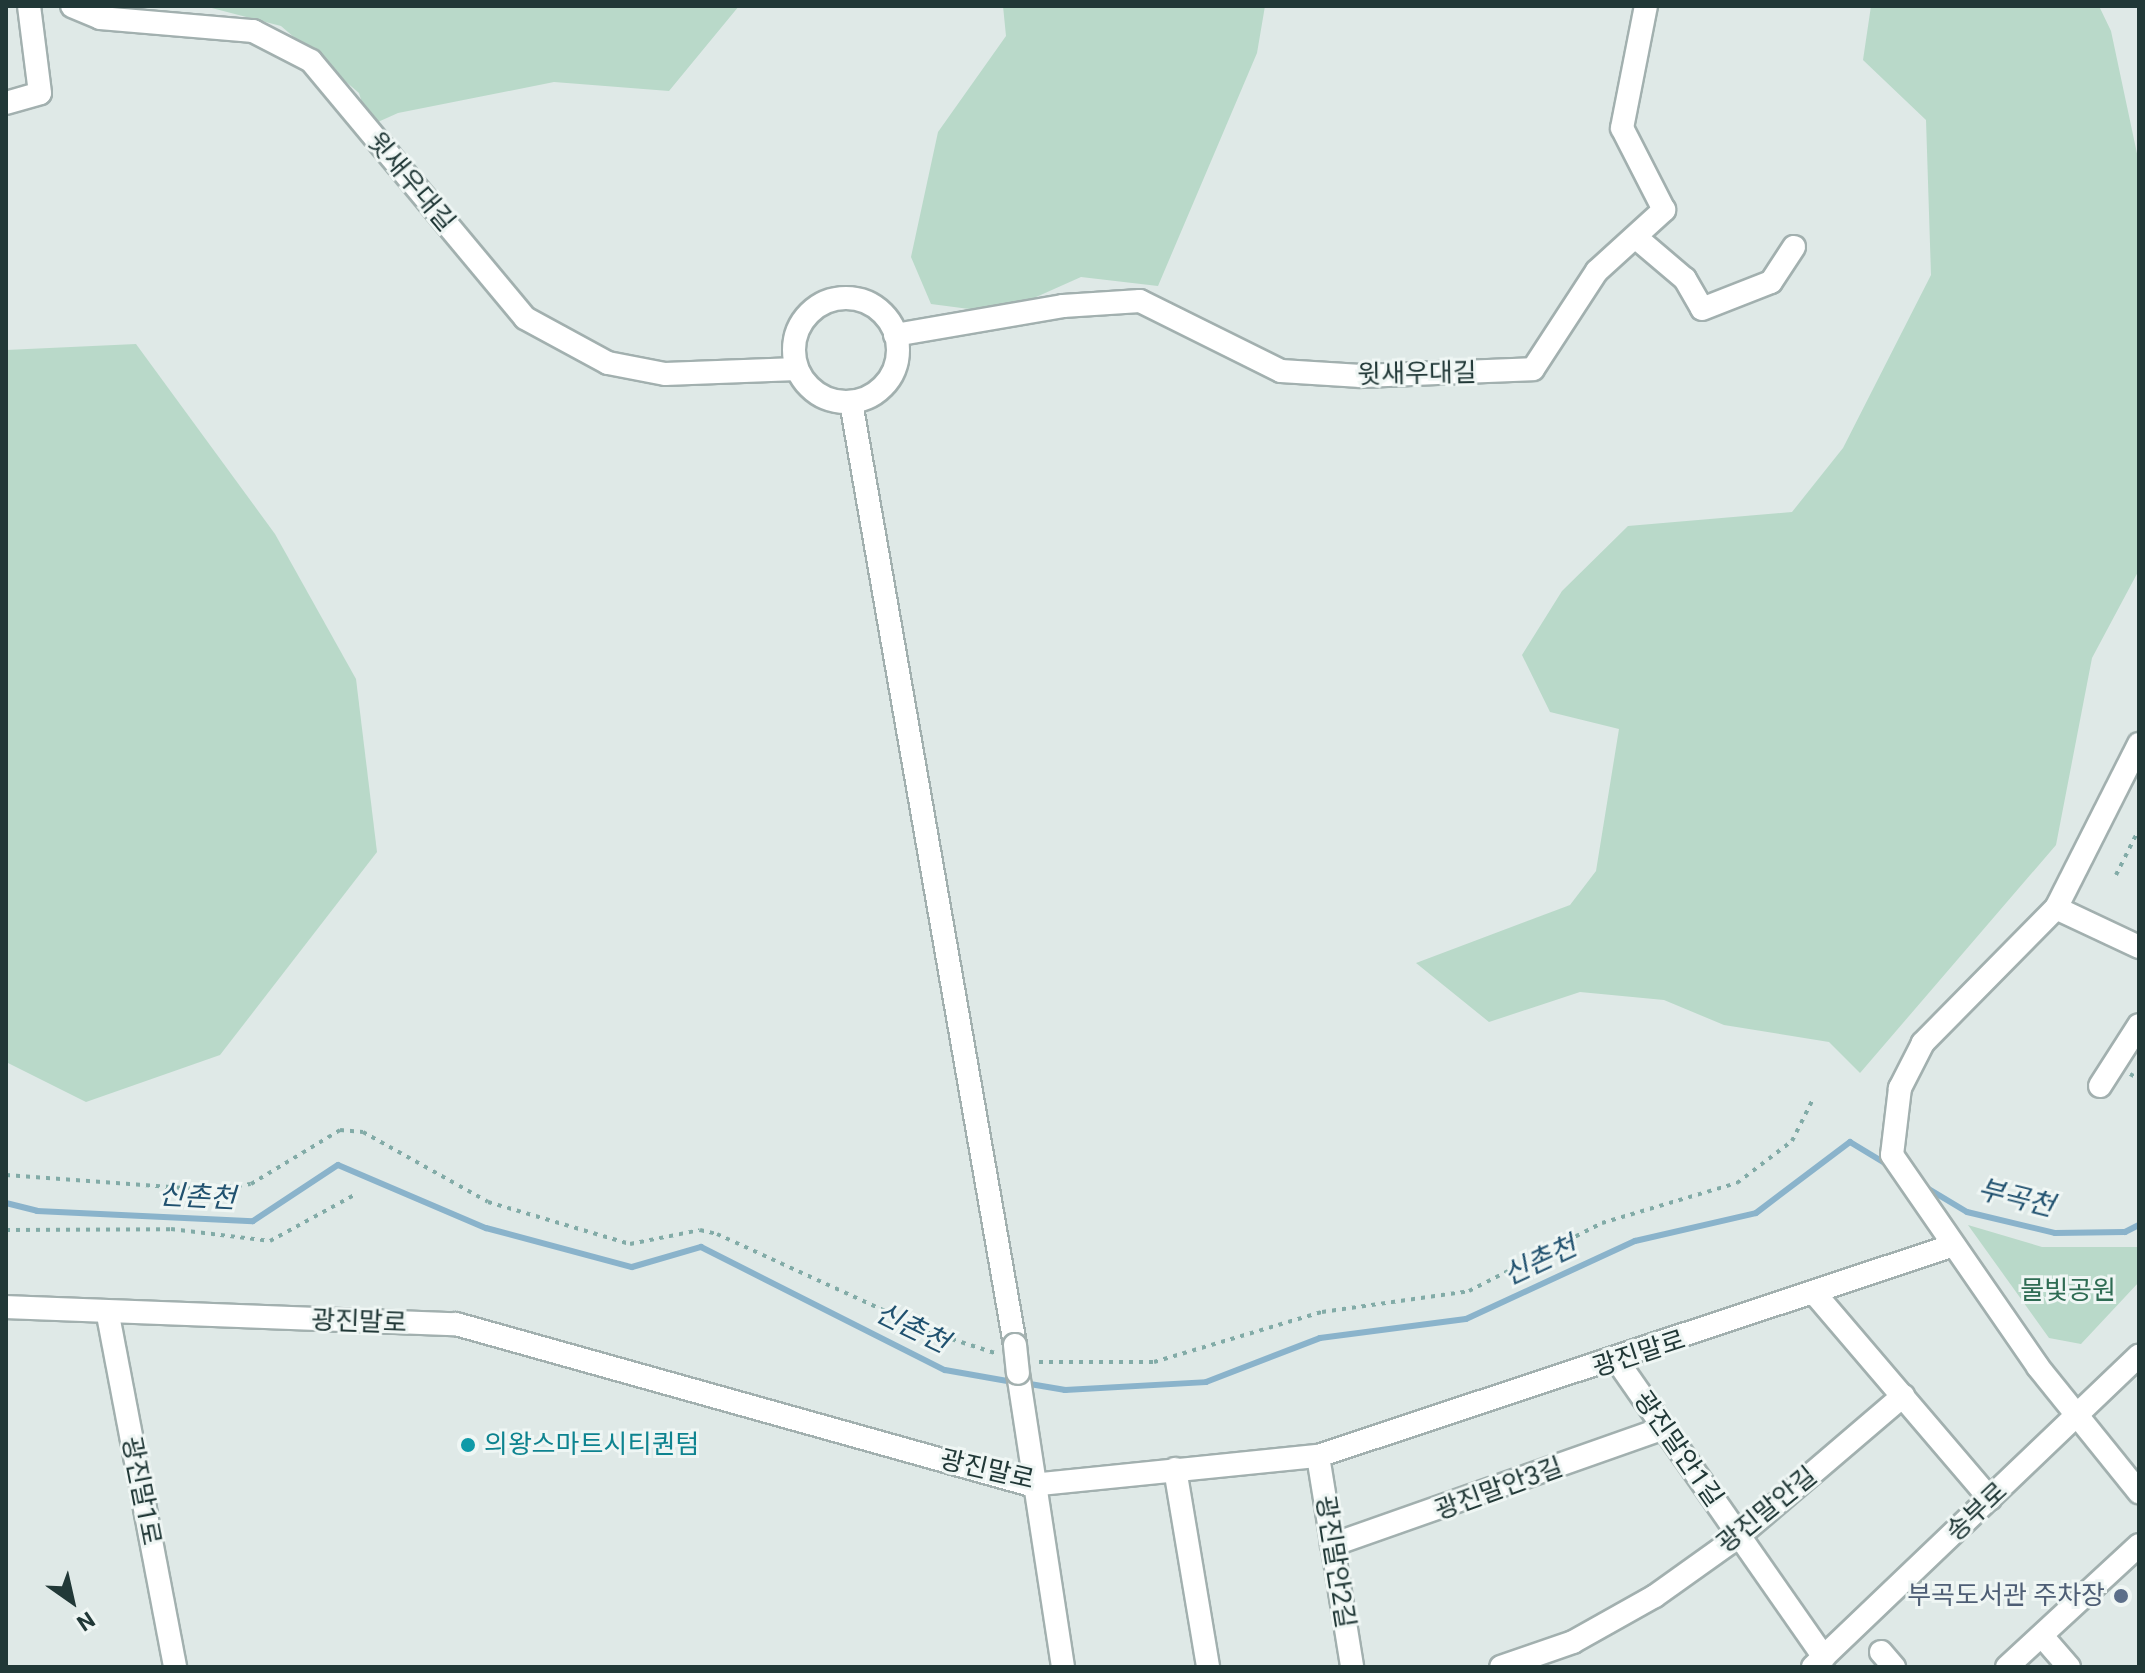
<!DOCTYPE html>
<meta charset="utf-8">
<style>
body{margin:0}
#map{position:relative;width:2145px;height:1673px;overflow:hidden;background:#dfe9e7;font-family:Roboto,"Noto Sans KR",sans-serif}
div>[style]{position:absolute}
.green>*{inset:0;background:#b9d9c9}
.stream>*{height:6px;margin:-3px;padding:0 3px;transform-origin:3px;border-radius:3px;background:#8ab3cb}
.path>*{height:4px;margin-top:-2px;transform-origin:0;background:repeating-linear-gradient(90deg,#82aba7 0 4px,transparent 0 10px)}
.roads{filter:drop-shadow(2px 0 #a2b0af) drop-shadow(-2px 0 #a2b0af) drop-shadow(0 2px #a2b0af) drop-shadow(0 -2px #a2b0af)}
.minor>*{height:22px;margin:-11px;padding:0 11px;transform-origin:11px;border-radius:11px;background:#fff}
.minor>.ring{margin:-11px;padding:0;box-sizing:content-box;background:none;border:22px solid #fff;border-radius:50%}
.bridges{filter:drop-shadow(2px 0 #a2b0af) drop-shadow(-2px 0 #a2b0af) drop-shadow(0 2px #a2b0af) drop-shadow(0 -2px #a2b0af)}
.minor-bridge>*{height:22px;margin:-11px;padding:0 11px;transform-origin:11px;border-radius:11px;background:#fff}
.dots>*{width:22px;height:22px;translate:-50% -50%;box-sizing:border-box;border:4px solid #eff6f4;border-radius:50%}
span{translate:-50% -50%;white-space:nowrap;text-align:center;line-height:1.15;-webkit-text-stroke:6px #eff6f4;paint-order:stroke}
.street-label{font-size:26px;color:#213837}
.park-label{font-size:26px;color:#2e6c53}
.culture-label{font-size:26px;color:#0d838f}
.left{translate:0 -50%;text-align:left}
.service-label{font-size:26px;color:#4e5e75}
.right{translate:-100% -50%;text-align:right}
.water-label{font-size:28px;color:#20516f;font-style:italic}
.frame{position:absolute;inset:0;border:8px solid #213837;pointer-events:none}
.north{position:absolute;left:32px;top:1561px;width:80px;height:80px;-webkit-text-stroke:6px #eff6f4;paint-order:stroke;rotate:146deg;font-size:22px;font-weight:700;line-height:32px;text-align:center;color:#213837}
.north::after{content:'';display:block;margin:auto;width:28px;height:36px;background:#213837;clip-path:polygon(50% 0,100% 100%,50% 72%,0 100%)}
</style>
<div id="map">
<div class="green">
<div style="clip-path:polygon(204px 6px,739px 6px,669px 91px,554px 82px,398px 113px,369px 126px,359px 93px,281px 26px)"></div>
<div style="clip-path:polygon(1003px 6px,1265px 6px,1257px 53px,1158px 286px,1081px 277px,1000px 313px,931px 304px,911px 257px,938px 132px,1006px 36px)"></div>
<div style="clip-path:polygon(1871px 6px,2099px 6px,2111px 31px,2139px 163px,2139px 570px,2092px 658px,2056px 845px,1860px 1073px,1829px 1042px,1724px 1025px,1664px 1000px,1580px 992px,1489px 1022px,1416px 963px,1570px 905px,1596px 871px,1619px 729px,1550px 712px,1522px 655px,1562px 591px,1628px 526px,1792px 512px,1843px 448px,1931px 275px,1926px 120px,1863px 60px)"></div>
<div style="clip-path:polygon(136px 344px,275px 534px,356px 679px,377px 852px,220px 1055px,86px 1102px,6px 1062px,6px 350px)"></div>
<div style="clip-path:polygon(1968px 1225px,2042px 1247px,2139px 1247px,2139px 1282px,2081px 1344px,2049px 1338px)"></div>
</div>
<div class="stream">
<div style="left:1922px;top:1185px;width:52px;rotate:31deg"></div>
<div style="left:1967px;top:1212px;width:90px;rotate:13.4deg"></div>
<div style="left:2055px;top:1233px;width:70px;rotate:-0.8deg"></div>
<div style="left:2125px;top:1232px;width:16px;rotate:-27deg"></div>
<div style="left:6px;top:1203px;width:32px;rotate:14deg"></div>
<div style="left:37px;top:1211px;width:216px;rotate:2.7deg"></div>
<div style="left:253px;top:1221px;width:102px;rotate:-33.4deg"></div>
<div style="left:338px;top:1165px;width:161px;rotate:23.1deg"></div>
<div style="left:486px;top:1228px;width:151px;rotate:15deg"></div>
<div style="left:632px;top:1267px;width:72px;rotate:-16.2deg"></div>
<div style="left:701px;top:1247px;width:273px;rotate:26.8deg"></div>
<div style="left:945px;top:1370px;width:69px;rotate:10deg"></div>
<div style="left:1024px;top:1383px;width:42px;rotate:9.7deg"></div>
<div style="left:1065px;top:1390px;width:141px;rotate:-3.2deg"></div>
<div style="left:1206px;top:1382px;width:122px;rotate:-21.1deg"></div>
<div style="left:1320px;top:1338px;width:147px;rotate:-7.4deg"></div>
<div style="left:1466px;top:1319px;width:186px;rotate:-24.8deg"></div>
<div style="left:1635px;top:1241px;width:124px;rotate:-13deg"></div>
<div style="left:1756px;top:1213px;width:118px;rotate:-37.1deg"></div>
<div style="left:1850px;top:1142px;width:44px;rotate:31.2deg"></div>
</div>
<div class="path">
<div style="left:2116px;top:875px;width:51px;rotate:-63.4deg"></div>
<div style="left:2130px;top:1074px;width:10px;rotate:29deg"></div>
<div style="left:6px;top:1175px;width:203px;rotate:4.2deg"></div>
<div style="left:208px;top:1190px;width:43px;rotate:-7.9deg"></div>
<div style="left:251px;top:1184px;width:104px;rotate:-31.2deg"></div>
<div style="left:340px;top:1130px;width:23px;rotate:5deg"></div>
<div style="left:363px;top:1132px;width:143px;rotate:29.2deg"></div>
<div style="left:488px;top:1202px;width:148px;rotate:16.5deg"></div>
<div style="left:630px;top:1244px;width:71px;rotate:-11.3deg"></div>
<div style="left:700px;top:1230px;width:17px;rotate:13deg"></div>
<div style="left:717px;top:1234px;width:238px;rotate:24.6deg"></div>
<div style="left:933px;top:1333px;width:65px;rotate:17.9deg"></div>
<div style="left:6px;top:1230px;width:165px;rotate:-0.3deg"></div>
<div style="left:171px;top:1229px;width:100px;rotate:6.9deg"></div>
<div style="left:270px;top:1241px;width:96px;rotate:-28.7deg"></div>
<div style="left:1039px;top:1362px;width:115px"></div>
<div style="left:1154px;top:1362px;width:175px;rotate:-16.6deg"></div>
<div style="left:1322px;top:1312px;width:148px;rotate:-8.1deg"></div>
<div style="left:1469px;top:1291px;width:149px;rotate:-27.1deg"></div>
<div style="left:1602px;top:1223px;width:141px;rotate:-16.5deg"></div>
<div style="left:1737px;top:1183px;width:69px;rotate:-37.4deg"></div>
<div style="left:1792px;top:1141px;width:49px;rotate:-63.4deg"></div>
</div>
<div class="roads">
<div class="minor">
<div style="left:72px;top:6px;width:30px;rotate:23deg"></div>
<div style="left:100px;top:18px;width:154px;rotate:4.9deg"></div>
<div style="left:253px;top:31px;width:65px;rotate:27.3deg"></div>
<div style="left:311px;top:61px;width:334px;rotate:50.2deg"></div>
<div style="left:525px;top:318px;width:94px;rotate:28.5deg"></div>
<div style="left:608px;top:363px;width:58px;rotate:10.9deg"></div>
<div style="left:665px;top:374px;width:132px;rotate:-2.2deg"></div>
<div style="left:6px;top:103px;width:35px;rotate:-16deg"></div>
<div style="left:40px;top:93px;width:88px;rotate:-97.2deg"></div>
<div style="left:1639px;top:240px;width:60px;rotate:40.3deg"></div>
<div style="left:1685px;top:279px;width:34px;rotate:60deg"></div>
<div style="left:1702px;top:309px;width:74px;rotate:-21.4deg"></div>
<div style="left:1771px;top:282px;width:42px;rotate:-56.7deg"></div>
<div class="ring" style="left:794px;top:298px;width:82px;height:82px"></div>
<div style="left:895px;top:335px;width:170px;rotate:-9.8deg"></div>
<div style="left:1063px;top:306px;width:77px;rotate:-3.7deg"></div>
<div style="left:1140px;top:301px;width:157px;rotate:26.4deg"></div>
<div style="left:1281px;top:371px;width:80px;rotate:3.6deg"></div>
<div style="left:1361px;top:376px;width:172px;rotate:-2.3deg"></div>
<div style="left:1533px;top:369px;width:117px;rotate:-56.9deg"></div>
<div style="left:1597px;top:271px;width:91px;rotate:-42.3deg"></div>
<div style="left:1664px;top:210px;width:92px;rotate:-117.1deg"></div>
<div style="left:1622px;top:128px;width:124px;rotate:-78.9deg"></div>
<div style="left:851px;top:402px;width:957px;rotate:80.13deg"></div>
<div style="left:2139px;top:744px;width:184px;rotate:116.8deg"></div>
<div style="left:2056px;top:908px;width:190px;rotate:134.6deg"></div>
<div style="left:1923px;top:1043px;width:51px;rotate:117.1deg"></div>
<div style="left:1900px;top:1088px;width:67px;rotate:96.8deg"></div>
<div style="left:1892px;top:1155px;width:257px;rotate:55.4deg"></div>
<div style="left:2038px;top:1367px;width:161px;rotate:51.1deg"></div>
<div style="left:2056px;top:908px;width:92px;rotate:25.2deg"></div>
<div style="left:2100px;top:1086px;width:72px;rotate:-57.4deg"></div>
<div style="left:1816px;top:1295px;width:268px;rotate:49.5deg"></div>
<div style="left:6px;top:1307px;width:450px;rotate:2.2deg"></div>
<div style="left:456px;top:1324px;width:597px;rotate:15.64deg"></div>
<div style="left:1031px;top:1485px;width:288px;rotate:-5.8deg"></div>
<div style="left:1318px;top:1456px;width:667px;rotate:-18.35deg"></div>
<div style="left:108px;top:1315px;width:358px;rotate:79.2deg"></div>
<div style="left:1618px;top:1362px;width:360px;rotate:55.1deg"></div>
<div style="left:1018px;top:1373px;width:297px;rotate:81.3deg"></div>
<div style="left:1318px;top:1456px;width:214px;rotate:80.8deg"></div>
<div style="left:1175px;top:1469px;width:201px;rotate:80.5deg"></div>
<div style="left:1332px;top:1545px;width:352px;rotate:-19.4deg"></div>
<div style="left:2042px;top:1636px;width:41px;rotate:48.9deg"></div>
<div style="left:1881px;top:1652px;width:20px;rotate:49deg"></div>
<div style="left:1501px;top:1667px;width:76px;rotate:-19.1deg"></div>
<div style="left:1573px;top:1642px;width:94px;rotate:-29.3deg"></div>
<div style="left:1655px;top:1596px;width:103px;rotate:-35.5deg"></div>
<div style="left:1739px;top:1536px;width:216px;rotate:-40.5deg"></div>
<div style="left:1813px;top:1667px;width:451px;rotate:-43.7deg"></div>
<div style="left:2007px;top:1667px;width:180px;rotate:-42.7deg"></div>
</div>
</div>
<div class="bridges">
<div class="minor-bridge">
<div style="left:1015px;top:1345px;width:28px;rotate:84deg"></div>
</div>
</div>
<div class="dots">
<div style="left:468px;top:1445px;background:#0f9aa8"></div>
<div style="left:2121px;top:1596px;background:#5c6f8a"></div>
</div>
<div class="street-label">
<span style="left:411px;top:182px;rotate:50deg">윗새우대길</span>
<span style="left:1417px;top:374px;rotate:-1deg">윗새우대길</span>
<span style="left:359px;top:1322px;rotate:2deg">광진말로</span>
<span style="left:1639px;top:1354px;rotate:-18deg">광진말로</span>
<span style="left:1678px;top:1449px;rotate:55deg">광진말안1길</span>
<span style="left:987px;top:1470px;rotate:13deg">광진말로</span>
<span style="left:1499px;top:1489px;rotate:-20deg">광진말안3길</span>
<span style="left:141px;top:1491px;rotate:79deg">광진말1로</span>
<span style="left:1767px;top:1510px;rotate:-39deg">광진말안길</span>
<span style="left:1977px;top:1512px;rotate:-43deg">송부로</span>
<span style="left:1335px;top:1562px;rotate:81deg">광진말안2길</span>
</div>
<div class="park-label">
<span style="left:2068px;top:1291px">물빛공원</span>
</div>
<div class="culture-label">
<span class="left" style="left:484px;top:1445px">의왕스마트시티퀀텀</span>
</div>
<div class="service-label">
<span class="right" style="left:2105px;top:1596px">부곡도서관 주차장</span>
</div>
<div class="water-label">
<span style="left:197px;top:1197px;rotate:3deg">신촌천</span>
<span style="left:2016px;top:1198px;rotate:14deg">부곡천</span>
<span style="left:1540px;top:1261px;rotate:-25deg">신촌천</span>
<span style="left:912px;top:1328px;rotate:26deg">신촌천</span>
</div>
<div class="frame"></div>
<div class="north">N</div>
</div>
